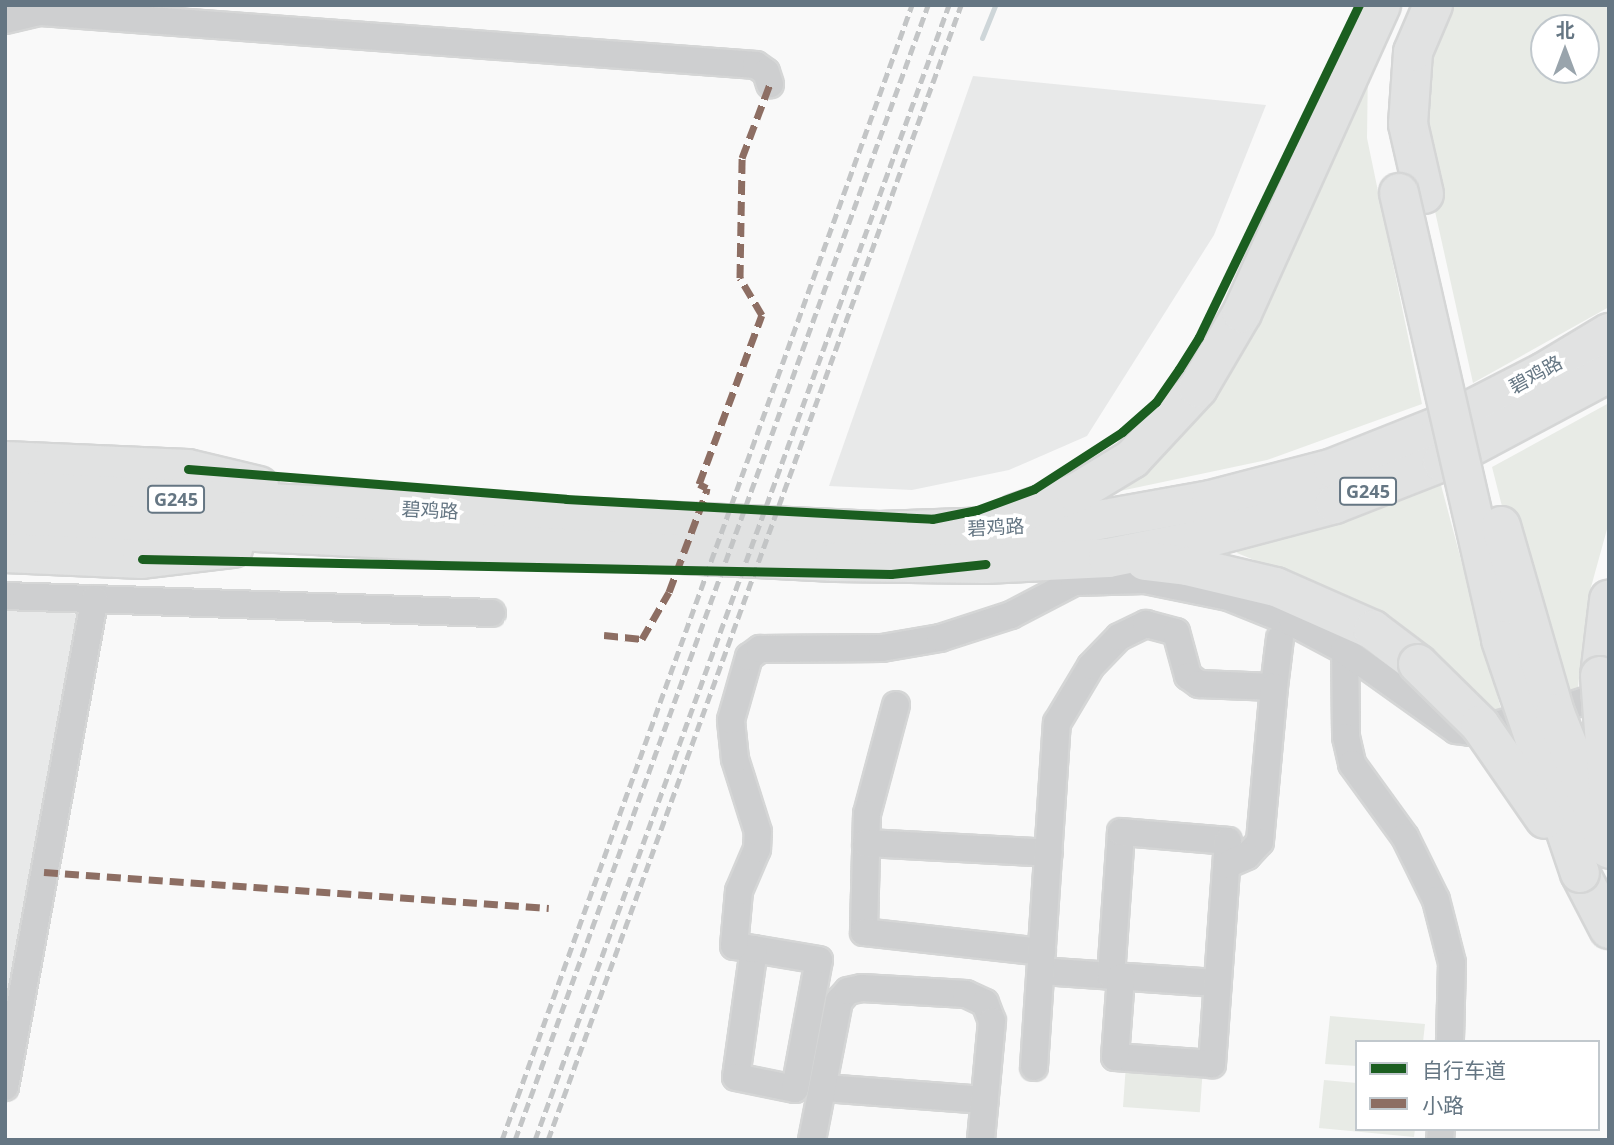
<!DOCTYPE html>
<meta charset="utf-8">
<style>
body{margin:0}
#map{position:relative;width:1614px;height:1145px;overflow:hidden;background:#f9f9f9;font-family:"Noto Sans","Noto Sans SC",sans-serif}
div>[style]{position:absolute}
.built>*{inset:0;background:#e8e9e9}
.green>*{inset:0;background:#e8ebe6;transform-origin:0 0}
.stream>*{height:5px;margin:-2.5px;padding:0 2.5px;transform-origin:2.5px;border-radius:2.5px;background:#ced6d9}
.roads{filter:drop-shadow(2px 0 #d5d6d6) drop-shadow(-2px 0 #d5d6d6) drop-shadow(0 2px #d5d6d6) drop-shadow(0 -2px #d5d6d6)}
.minor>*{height:26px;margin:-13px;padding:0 13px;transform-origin:13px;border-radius:13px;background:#cecfd0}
.highway>*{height:38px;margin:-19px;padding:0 19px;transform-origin:19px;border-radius:19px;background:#e1e2e2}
.rail>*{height:5px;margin-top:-2.5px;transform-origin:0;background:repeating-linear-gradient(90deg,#c3c5c6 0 10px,transparent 0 15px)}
.bridges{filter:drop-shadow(2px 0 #d5d6d6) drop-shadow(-2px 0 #d5d6d6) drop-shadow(0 2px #d5d6d6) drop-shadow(0 -2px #d5d6d6)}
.highway-bridge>*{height:38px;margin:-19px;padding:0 19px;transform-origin:19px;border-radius:19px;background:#e1e2e2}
.quiet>*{height:7px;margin-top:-3.5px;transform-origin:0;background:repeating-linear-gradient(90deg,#8d6e63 0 14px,transparent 0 21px)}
.cycleway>*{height:9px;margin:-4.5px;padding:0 4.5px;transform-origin:4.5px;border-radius:4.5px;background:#1b5e20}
span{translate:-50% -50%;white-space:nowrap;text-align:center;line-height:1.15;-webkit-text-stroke:7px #fff;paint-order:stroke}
.shield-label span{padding:2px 5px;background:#fff;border:2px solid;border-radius:5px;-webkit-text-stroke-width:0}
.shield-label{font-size:18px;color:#657683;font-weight:700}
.street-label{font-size:19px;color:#657683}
.frame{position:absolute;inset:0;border:7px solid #657683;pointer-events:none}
.legend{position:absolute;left:1355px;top:1040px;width:245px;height:91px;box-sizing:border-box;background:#fff;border:2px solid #c1c8cd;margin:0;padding:9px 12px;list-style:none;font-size:21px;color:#657683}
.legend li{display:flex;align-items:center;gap:14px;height:35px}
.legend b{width:35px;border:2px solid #c1c8cd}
.north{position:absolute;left:1530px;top:14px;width:70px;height:70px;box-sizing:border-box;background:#fff;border:2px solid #c1c8cd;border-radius:50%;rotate:0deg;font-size:19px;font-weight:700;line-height:28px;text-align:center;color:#657683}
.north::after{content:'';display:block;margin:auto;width:24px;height:32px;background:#99a4ac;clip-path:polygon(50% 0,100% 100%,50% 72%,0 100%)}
</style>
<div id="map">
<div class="built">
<div style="clip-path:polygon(973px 76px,1266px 105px,1214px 235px,1087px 436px,1009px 470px,912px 490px,829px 486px)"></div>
<div style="clip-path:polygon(5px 608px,82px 614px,5px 1053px)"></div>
</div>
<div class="green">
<div style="clip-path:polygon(evenodd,1448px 5px,1609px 5px,1609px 307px,1473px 383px,1419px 139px,1435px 26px,1448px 5px,1544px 28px,1586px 28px,1586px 70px,1544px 70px,1544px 28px)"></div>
<div style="clip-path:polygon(1368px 65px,1367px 138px,1422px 404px,1267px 460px,1106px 494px,1139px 471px)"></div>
<div style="clip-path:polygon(1609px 403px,1609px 522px,1588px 598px,1577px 696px,1552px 703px,1492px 467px)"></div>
<div style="clip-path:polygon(1441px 485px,1502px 713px,1479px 719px,1274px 568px,1237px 553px,1239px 548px,1342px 522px)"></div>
<div style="clip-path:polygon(1330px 1016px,1425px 1024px,1423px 1042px,1357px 1042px,1357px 1066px,1325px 1064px)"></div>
<div style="left:1126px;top:1064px;width:77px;height:43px;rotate:4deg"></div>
<div style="clip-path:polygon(1324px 1080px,1357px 1083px,1357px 1129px,1415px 1129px,1414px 1137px,1319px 1128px)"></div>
</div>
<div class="stream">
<div style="left:982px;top:38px;width:35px;rotate:-68deg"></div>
</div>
<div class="roads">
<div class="minor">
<div style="left:5px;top:20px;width:37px;rotate:-13deg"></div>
<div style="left:41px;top:12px;width:717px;rotate:4.24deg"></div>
<div style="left:756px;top:65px;width:12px;rotate:35deg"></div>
<div style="left:766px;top:72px;width:13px;rotate:72deg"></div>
<div style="left:5px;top:596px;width:487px;rotate:2deg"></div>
<div style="left:1345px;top:638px;width:99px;rotate:89.4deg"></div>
<div style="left:1346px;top:737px;width:28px;rotate:77deg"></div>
<div style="left:1352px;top:764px;width:90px;rotate:54deg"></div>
<div style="left:1405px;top:837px;width:70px;rotate:63.8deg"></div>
<div style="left:1436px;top:900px;width:65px;rotate:75.7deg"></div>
<div style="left:1452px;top:963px;width:79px;rotate:91.5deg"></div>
<div style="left:1274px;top:687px;width:49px;rotate:-83deg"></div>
<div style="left:896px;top:705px;width:113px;rotate:104.9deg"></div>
<div style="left:867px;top:814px;width:118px;rotate:91.5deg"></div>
<div style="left:864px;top:932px;width:179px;rotate:6.4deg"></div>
<div style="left:1563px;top:708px;width:48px;rotate:-18.1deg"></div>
<div style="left:866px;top:843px;width:183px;rotate:3.1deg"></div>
<div style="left:754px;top:949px;width:129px;rotate:98deg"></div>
<div style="left:736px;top:1077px;width:60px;rotate:11.5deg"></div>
<div style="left:795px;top:1089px;width:131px;rotate:-79.5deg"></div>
<div style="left:819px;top:960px;width:66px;rotate:-170.4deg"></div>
<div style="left:754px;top:949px;width:20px;rotate:-171deg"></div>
<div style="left:734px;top:946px;width:55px;rotate:-84.8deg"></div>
<div style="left:739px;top:891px;width:46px;rotate:-66.8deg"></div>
<div style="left:757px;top:849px;width:17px;rotate:-87deg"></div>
<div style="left:758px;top:832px;width:77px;rotate:-107.5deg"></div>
<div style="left:735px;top:759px;width:39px;rotate:-96deg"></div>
<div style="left:731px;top:720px;width:66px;rotate:-74.1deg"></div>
<div style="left:749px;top:657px;width:14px;rotate:-36deg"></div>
<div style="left:760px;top:649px;width:122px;rotate:-0.5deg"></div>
<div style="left:882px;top:648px;width:59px;rotate:-9.8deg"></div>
<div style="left:940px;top:638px;width:75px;rotate:-17.9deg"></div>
<div style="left:1011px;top:615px;width:71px;rotate:-27.6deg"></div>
<div style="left:1074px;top:582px;width:71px;rotate:-1.6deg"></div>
<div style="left:1145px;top:580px;width:85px;rotate:11.6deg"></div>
<div style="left:1228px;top:597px;width:70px;rotate:21.8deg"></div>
<div style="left:1293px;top:623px;width:58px;rotate:27.9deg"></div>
<div style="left:1344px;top:650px;width:138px;rotate:35.5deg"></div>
<div style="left:1456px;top:730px;width:14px;rotate:8deg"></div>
<div style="left:1470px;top:732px;width:46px;rotate:-15.3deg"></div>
<div style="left:1041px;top:971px;width:177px;rotate:3.9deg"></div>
<div style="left:1111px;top:976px;width:144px;rotate:-86deg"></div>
<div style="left:1121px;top:832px;width:107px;rotate:4.8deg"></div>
<div style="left:1228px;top:841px;width:224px;rotate:94.1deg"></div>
<div style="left:1212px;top:1064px;width:97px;rotate:-175.9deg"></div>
<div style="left:1115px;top:1057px;width:80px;rotate:-85.7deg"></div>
<div style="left:1034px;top:1067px;width:345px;rotate:-86.2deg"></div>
<div style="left:1057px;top:723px;width:66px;rotate:-59.2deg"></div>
<div style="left:1091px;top:666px;width:40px;rotate:-46deg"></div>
<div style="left:1119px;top:637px;width:30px;rotate:-26deg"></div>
<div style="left:1146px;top:624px;width:31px;rotate:15deg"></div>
<div style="left:1176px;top:632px;width:46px;rotate:74.7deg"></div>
<div style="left:1188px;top:676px;width:14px;rotate:36deg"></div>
<div style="left:1199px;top:684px;width:75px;rotate:2.3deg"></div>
<div style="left:1274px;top:687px;width:156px;rotate:95.2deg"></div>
<div style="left:1260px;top:842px;width:19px;rotate:133deg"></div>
<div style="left:1247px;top:856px;width:22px;rotate:156deg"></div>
<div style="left:5px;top:1087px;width:496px;rotate:-79.6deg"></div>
<div style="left:824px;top:1088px;width:161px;rotate:4.3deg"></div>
<div style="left:812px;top:1140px;width:142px;rotate:-79deg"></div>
<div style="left:839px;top:1001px;width:13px;rotate:-48deg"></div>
<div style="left:848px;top:991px;width:14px;rotate:-12deg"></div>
<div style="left:862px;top:988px;width:104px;rotate:3.3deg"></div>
<div style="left:966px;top:994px;width:21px;rotate:25deg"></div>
<div style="left:985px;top:1003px;width:19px;rotate:69deg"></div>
<div style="left:992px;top:1021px;width:120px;rotate:95.3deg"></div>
<div style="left:1440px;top:1140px;width:11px;rotate:-85deg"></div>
</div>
<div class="highway">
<div style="left:1424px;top:194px;width:72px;rotate:-102.9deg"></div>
<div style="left:1408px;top:124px;width:72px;rotate:-86deg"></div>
<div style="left:1413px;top:52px;width:51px;rotate:-66.9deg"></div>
<div style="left:5px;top:461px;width:183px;rotate:2.5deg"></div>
<div style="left:188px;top:469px;width:73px;rotate:13.5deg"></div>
<div style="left:5px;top:491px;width:875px;rotate:2.62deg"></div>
<div style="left:879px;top:531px;width:198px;rotate:-2deg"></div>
<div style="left:1077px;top:524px;width:136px;rotate:-10.2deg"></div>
<div style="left:1211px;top:500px;width:126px;rotate:-14.7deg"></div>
<div style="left:1333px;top:468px;width:116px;rotate:-21.7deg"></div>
<div style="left:1441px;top:425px;width:116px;rotate:-27.2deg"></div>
<div style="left:1544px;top:372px;width:76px;rotate:-31deg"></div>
<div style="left:1015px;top:514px;width:65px;rotate:-19deg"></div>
<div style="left:1076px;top:493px;width:66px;rotate:-31.3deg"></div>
<div style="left:1132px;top:459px;width:97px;rotate:-47.1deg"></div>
<div style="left:1198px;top:388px;width:87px;rotate:-59.6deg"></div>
<div style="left:1242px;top:313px;width:338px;rotate:-65.7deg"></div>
<div style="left:5px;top:519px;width:831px;rotate:2.97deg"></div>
<div style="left:835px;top:562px;width:150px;rotate:0.8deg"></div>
<div style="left:985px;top:564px;width:123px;rotate:-2.8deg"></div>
<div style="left:1108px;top:558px;width:97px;rotate:-11.3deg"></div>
<div style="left:1203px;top:539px;width:137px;rotate:-14.9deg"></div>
<div style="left:1335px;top:504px;width:115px;rotate:-21.4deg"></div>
<div style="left:1442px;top:462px;width:189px;rotate:-28.1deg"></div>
<div style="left:5px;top:553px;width:137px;rotate:2.5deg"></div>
<div style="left:142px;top:559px;width:92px;rotate:-6.9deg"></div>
<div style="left:1145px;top:561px;width:42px;rotate:6.8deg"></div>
<div style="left:1187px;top:566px;width:91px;rotate:13.3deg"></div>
<div style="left:1276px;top:587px;width:106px;rotate:23.9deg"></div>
<div style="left:1373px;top:630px;width:56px;rotate:37.1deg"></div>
<div style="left:1600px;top:676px;width:77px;rotate:-83.2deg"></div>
<div style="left:1580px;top:873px;width:63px;rotate:62.6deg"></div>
</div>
</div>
<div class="rail">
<div style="left:502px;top:1140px;width:1207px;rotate:-70.14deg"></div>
<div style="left:515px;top:1140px;width:1208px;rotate:-70deg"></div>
<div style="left:535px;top:1140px;width:1208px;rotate:-69.96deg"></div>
<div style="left:548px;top:1140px;width:1208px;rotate:-70deg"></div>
</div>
<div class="bridges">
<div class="highway-bridge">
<div style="left:1399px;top:193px;width:458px;rotate:77.1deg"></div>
<div style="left:1501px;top:640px;width:246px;rotate:71.3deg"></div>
<div style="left:1501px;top:526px;width:195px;rotate:73.9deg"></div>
<div style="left:1555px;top:713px;width:146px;rotate:68.3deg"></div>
<div style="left:1418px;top:664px;width:87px;rotate:44.5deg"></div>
<div style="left:1480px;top:725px;width:114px;rotate:55.3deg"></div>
<div style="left:1600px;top:676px;width:122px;rotate:85.8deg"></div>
</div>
</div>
<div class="quiet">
<div style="left:604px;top:635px;width:38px;rotate:6deg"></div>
<div style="left:642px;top:639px;width:54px;rotate:-60.1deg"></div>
<div style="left:669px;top:592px;width:106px;rotate:-69.5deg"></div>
<div style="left:706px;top:493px;width:5px;rotate:-79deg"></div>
<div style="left:707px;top:488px;width:9px;rotate:-153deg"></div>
<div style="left:699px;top:484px;width:180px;rotate:-69.6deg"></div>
<div style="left:762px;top:315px;width:43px;rotate:-120.7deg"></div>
<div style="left:740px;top:278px;width:120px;rotate:-89deg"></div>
<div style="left:742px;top:158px;width:79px;rotate:-69.3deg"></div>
<div style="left:44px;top:872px;width:506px;rotate:4.08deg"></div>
</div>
<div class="cycleway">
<div style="left:188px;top:469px;width:379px;rotate:4.5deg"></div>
<div style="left:566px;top:499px;width:367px;rotate:3.1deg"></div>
<div style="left:932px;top:519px;width:46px;rotate:-11.3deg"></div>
<div style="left:977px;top:510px;width:61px;rotate:-20.2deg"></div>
<div style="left:1034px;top:489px;width:105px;rotate:-32.9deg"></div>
<div style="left:1122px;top:432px;width:45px;rotate:-41.4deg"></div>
<div style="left:1156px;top:402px;width:40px;rotate:-55.1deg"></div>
<div style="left:1179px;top:369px;width:38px;rotate:-58deg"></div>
<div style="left:1199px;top:337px;width:369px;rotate:-64.3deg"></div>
<div style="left:142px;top:559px;width:749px;rotate:1.15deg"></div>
<div style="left:891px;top:574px;width:95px;rotate:-6.1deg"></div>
</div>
<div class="shield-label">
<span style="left:1368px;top:491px">G245</span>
<span style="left:176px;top:499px">G245</span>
</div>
<div class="street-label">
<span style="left:1536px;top:375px;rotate:-29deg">碧鸡路</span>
<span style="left:430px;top:511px;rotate:3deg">碧鸡路</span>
<span style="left:996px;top:528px;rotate:-3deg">碧鸡路</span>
</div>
<div class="frame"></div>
<ul class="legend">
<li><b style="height:9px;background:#1b5e20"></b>自行车道</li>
<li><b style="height:9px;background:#8d6e63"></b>小路</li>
</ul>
<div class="north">北</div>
</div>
